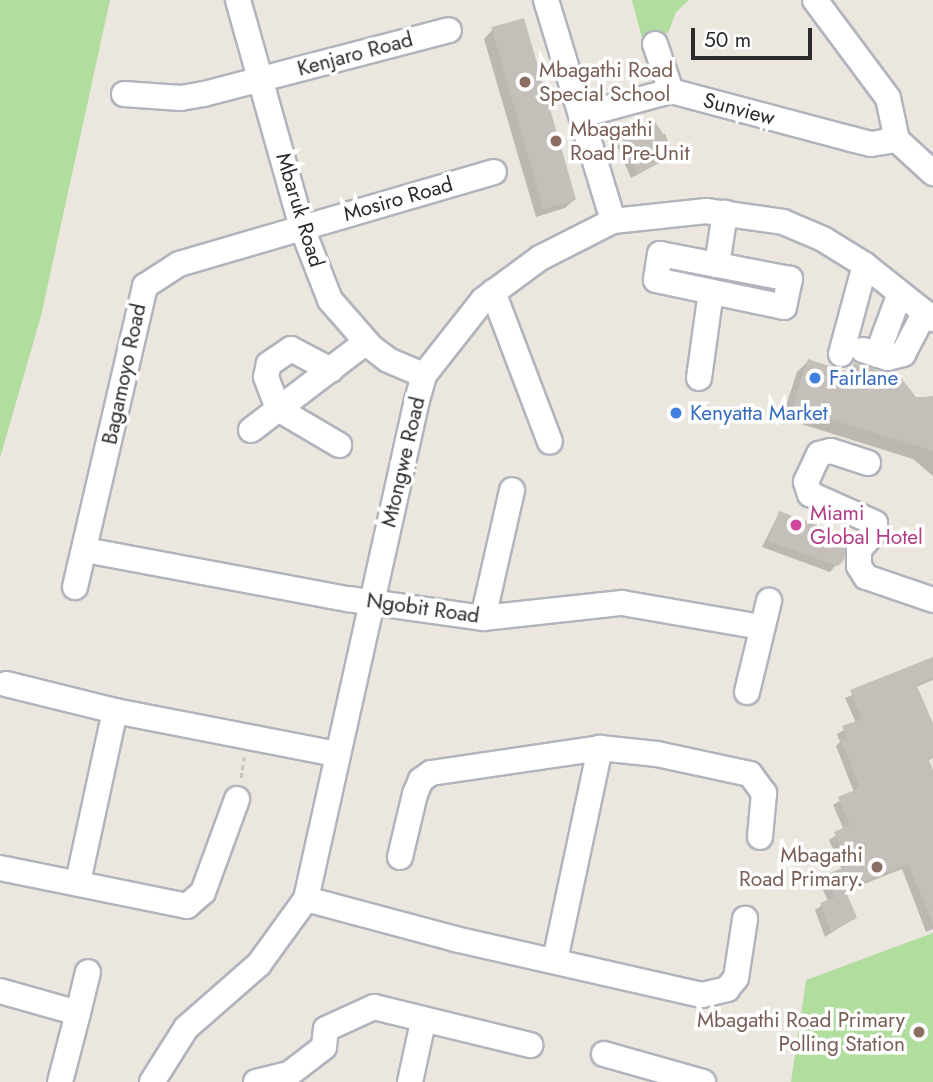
<!DOCTYPE html>
<style>
body{margin:0}
#map{position:relative;width:933px;height:1082px;overflow:hidden;background:#ebe6de;font-family:Jost,sans-serif}
div>[style]{position:absolute}
.green>*{inset:0;background:#b1dd9f}
.shadow>*{inset:0;background:#0003}
.building>*{inset:0;background:#c4c0b9;transform-origin:0 0}
.path>*{height:2.5px;margin-top:-1.25px;transform-origin:0;background:repeating-linear-gradient(90deg,#c4c4c4 0 5px,transparent 0 8.5px)}
.roads{filter:drop-shadow(2px 0 #b1b3bd) drop-shadow(-2px 0 #b1b3bd) drop-shadow(0 2px #b1b3bd) drop-shadow(0 -2px #b1b3bd)}
.minor>*{height:24px;margin:-12px;padding:0 12px;transform-origin:12px;border-radius:12px;background:#fff}
.dots>*{width:19px;height:19px;translate:-50% -50%;box-sizing:border-box;border:4px solid #fff;border-radius:50%}
span{translate:-50% -50%;white-space:nowrap;text-align:center;line-height:1.15;-webkit-text-stroke:7px #fff;paint-order:stroke}
.street-label{font-size:21px;color:#2b2b2b}
.education-label{font-size:21px;color:#785e54}
.left{translate:0 -50%;text-align:left}
.right{translate:-100% -50%;text-align:right}
.shop-label{font-size:21px;color:#366cbe}
.hotel-label{font-size:21px;color:#b23c85}
.scale{position:absolute;left:691px;top:28px;width:121px;height:32px;box-sizing:border-box;border:4px solid #2b2b2b;border-top:0;padding-left:9px;font-size:21px;line-height:24px;white-space:nowrap;color:#2b2b2b;-webkit-text-stroke:5px #fff;paint-order:stroke}
</style>
<div id="map">
<div class="green">
<div style="clip-path:polygon(0 0,110px 0,41px 316px,0 458px)"></div>
<div style="clip-path:polygon(632px 0,689px 0,676px 12px,668px 33px,642px 38px)"></div>
<div style="clip-path:polygon(933px 933px,933px 1082px,791px 1082px,806px 980px)"></div>
</div>
<div class="shadow">
<div style="clip-path:polygon(493px 29px,575px 199px,565px 208px,536px 217px,484px 39px)"></div>
<div style="clip-path:polygon(665px 134px,674px 155px,631px 178px,617px 146px,623px 140px)"></div>
<div style="clip-path:polygon(808px 361px,847px 373px,855px 365px,915px 398px,933px 396px,933px 476px,913px 459px,782px 418px,797px 372px)"></div>
<div style="clip-path:polygon(779px 513px,836px 565px,830px 572px,762px 547px)"></div>
<div style="clip-path:polygon(933px 661px,933px 680px,916px 687px,933px 727px,933px 758px,927px 761px,933px 775px,933px 929px,926px 932px,902px 869px,844px 892px,855px 917px,825px 937px,815px 910px,828px 901px,820px 883px,842px 870px,829px 840px,844px 830px,833px 805px,854px 792px,836px 746px,840px 742px,837px 734px,856px 723px,845px 698px)"></div>
</div>
<div class="building">
<div style="left:524px;top:18px;width:189px;height:34px;rotate:74deg"></div>
<div style="clip-path:polygon(656px 123px,677px 155px,638px 173px,622px 138px)"></div>
<div style="clip-path:polygon(808px 359px,851px 373px,854px 363px,901px 378px,916px 397px,933px 397px,933px 451px,792px 407px)"></div>
<div style="clip-path:polygon(779px 511px,850px 537px,844px 560px,838px 566px,768px 541px)"></div>
<div style="clip-path:polygon(933px 657px,933px 678px,916px 684px,933px 723px,933px 756px,928px 758px,933px 770px,933px 923px,908px 864px,845px 889px,857px 918px,831px 932px,820px 903px,835px 897px,825px 875px,849px 865px,834px 832px,850px 825px,838px 797px,860px 788px,841px 739px,848px 741px,842px 726px,862px 719px,850px 690px)"></div>
</div>
<div class="path">
<div style="left:241px;top:778px;width:21px;rotate:-82deg"></div>
</div>
<div class="roads">
<div class="minor">
<div style="left:238px;top:0;width:237px;rotate:74.3deg"></div>
<div style="left:302px;top:228px;width:77px;rotate:68.7deg"></div>
<div style="left:330px;top:300px;width:62px;rotate:48.9deg"></div>
<div style="left:371px;top:347px;width:21px;rotate:37deg"></div>
<div style="left:388px;top:360px;width:39px;rotate:23deg"></div>
<div style="left:546px;top:0;width:231px;rotate:73.1deg"></div>
<div style="left:655px;top:44px;width:50px;rotate:71.2deg"></div>
<div style="left:124px;top:94px;width:57px;rotate:4deg"></div>
<div style="left:181px;top:98px;width:23px;rotate:-10deg"></div>
<div style="left:204px;top:94px;width:253px;rotate:-14.6deg"></div>
<div style="left:582px;top:115px;width:92px;rotate:-15.1deg"></div>
<div style="left:671px;top:91px;width:186px;rotate:14.9deg"></div>
<div style="left:851px;top:139px;width:21px;rotate:14deg"></div>
<div style="left:871px;top:144px;width:26px;rotate:-9deg"></div>
<div style="left:897px;top:140px;width:43px;rotate:-102.1deg"></div>
<div style="left:888px;top:98px;width:122px;rotate:-126.7deg"></div>
<div style="left:897px;top:140px;width:49px;rotate:42.5deg"></div>
<div style="left:717px;top:265px;width:58px;rotate:-169.1deg"></div>
<div style="left:660px;top:254px;width:26px;rotate:99deg"></div>
<div style="left:656px;top:280px;width:131px;rotate:11.9deg"></div>
<div style="left:784px;top:307px;width:29px;rotate:-78deg"></div>
<div style="left:790px;top:279px;width:74px;rotate:-169.1deg"></div>
<div style="left:717px;top:265px;width:53px;rotate:-81.3deg"></div>
<div style="left:493px;top:292px;width:160px;rotate:69.2deg"></div>
<div style="left:863px;top:350px;width:26px;rotate:18deg"></div>
<div style="left:888px;top:358px;width:16px;rotate:-15deg"></div>
<div style="left:903px;top:354px;width:47px;rotate:-62.4deg"></div>
<div style="left:841px;top:354px;width:92px;rotate:-74.9deg"></div>
<div style="left:877px;top:355px;width:66px;rotate:-69.6deg"></div>
<div style="left:331px;top:370px;width:45px;rotate:-152.3deg"></div>
<div style="left:291px;top:349px;width:27px;rotate:146deg"></div>
<div style="left:269px;top:364px;width:13px;rotate:103deg"></div>
<div style="left:266px;top:377px;width:34px;rotate:69deg"></div>
<div style="left:278px;top:409px;width:71px;rotate:30.5deg"></div>
<div style="left:699px;top:378px;width:87px;rotate:-82.1deg"></div>
<div style="left:251px;top:430px;width:145px;rotate:-37.4deg"></div>
<div style="left:868px;top:463px;width:39px;rotate:-162deg"></div>
<div style="left:831px;top:451px;width:12px;rotate:166deg"></div>
<div style="left:819px;top:454px;width:31px;rotate:115deg"></div>
<div style="left:806px;top:482px;width:13px;rotate:72deg"></div>
<div style="left:810px;top:494px;width:71px;rotate:24deg"></div>
<div style="left:875px;top:523px;width:8px;rotate:90deg"></div>
<div style="left:875px;top:531px;width:25px;rotate:130deg"></div>
<div style="left:859px;top:550px;width:16px;rotate:90deg"></div>
<div style="left:859px;top:566px;width:13px;rotate:58deg"></div>
<div style="left:866px;top:577px;width:71px;rotate:18.9deg"></div>
<div style="left:85px;top:550px;width:268px;rotate:10.6deg"></div>
<div style="left:348px;top:599px;width:136px;rotate:8deg"></div>
<div style="left:483px;top:618px;width:140px;rotate:-6.2deg"></div>
<div style="left:622px;top:603px;width:141px;rotate:9.8deg"></div>
<div style="left:75px;top:587px;width:309px;rotate:-76.9deg"></div>
<div style="left:145px;top:286px;width:40px;rotate:-32.9deg"></div>
<div style="left:179px;top:264px;width:328px;rotate:-16.3deg"></div>
<div style="left:483px;top:618px;width:131px;rotate:-77.2deg"></div>
<div style="left:6px;top:684px;width:112px;rotate:13.9deg"></div>
<div style="left:115px;top:711px;width:226px;rotate:11deg"></div>
<div style="left:747px;top:692px;width:94px;rotate:-76.4deg"></div>
<div style="left:400px;top:857px;width:65px;rotate:-76.6deg"></div>
<div style="left:415px;top:794px;width:15px;rotate:-67deg"></div>
<div style="left:421px;top:780px;width:12px;rotate:-35deg"></div>
<div style="left:431px;top:773px;width:171px;rotate:-8.4deg"></div>
<div style="left:600px;top:748px;width:57px;rotate:6deg"></div>
<div style="left:657px;top:754px;width:95px;rotate:12.1deg"></div>
<div style="left:750px;top:774px;width:24px;rotate:54deg"></div>
<div style="left:764px;top:793px;width:44px;rotate:95.2deg"></div>
<div style="left:0;top:868px;width:191px;rotate:11.5deg"></div>
<div style="left:187px;top:906px;width:21px;rotate:-41deg"></div>
<div style="left:203px;top:892px;width:99px;rotate:-69.9deg"></div>
<div style="left:78px;top:882px;width:175px;rotate:-77.8deg"></div>
<div style="left:306px;top:899px;width:154px;rotate:15deg"></div>
<div style="left:455px;top:939px;width:253px;rotate:12.8deg"></div>
<div style="left:702px;top:995px;width:26px;rotate:-13deg"></div>
<div style="left:727px;top:989px;width:14px;rotate:-51deg"></div>
<div style="left:736px;top:978px;width:60px;rotate:-81.3deg"></div>
<div style="left:555px;top:960px;width:217px;rotate:-78deg"></div>
<div style="left:0;top:991px;width:81px;rotate:15.8deg"></div>
<div style="left:78px;top:1013px;width:71px;rotate:104.6deg"></div>
<div style="left:78px;top:1013px;width:42px;rotate:-76.3deg"></div>
<div style="left:604px;top:1054px;width:103px;rotate:15.8deg"></div>
<div style="left:152px;top:1082px;width:64px;rotate:-57.8deg"></div>
<div style="left:186px;top:1028px;width:97px;rotate:-41.2deg"></div>
<div style="left:259px;top:964px;width:80px;rotate:-54.1deg"></div>
<div style="left:306px;top:899px;width:511px;rotate:-77.46deg"></div>
<div style="left:417px;top:400px;width:26px;rotate:-74deg"></div>
<div style="left:424px;top:375px;width:95px;rotate:-51.8deg"></div>
<div style="left:483px;top:300px;width:71px;rotate:-36.4deg"></div>
<div style="left:540px;top:258px;width:82px;rotate:-26.9deg"></div>
<div style="left:613px;top:221px;width:94px;rotate:-6.1deg"></div>
<div style="left:706px;top:211px;width:78px;rotate:8.1deg"></div>
<div style="left:783px;top:222px;width:43px;rotate:23deg"></div>
<div style="left:823px;top:239px;width:49px;rotate:31.8deg"></div>
<div style="left:865px;top:265px;width:87px;rotate:38.5deg"></div>
<div style="left:256px;top:1082px;width:34px;rotate:-14deg"></div>
<div style="left:289px;top:1074px;width:44px;rotate:-37.6deg"></div>
<div style="left:324px;top:1047px;width:18px;rotate:-84deg"></div>
<div style="left:326px;top:1029px;width:53px;rotate:-24.6deg"></div>
<div style="left:374px;top:1007px;width:161px;rotate:13.7deg"></div>
<div style="left:410px;top:1082px;width:61px;rotate:-77.8deg"></div>
</div>
</div>
<div class="dots">
<div style="left:525px;top:82px;background:#8d6e63"></div>
<div style="left:556px;top:141px;background:#8d6e63"></div>
<div style="left:815px;top:378px;background:#3f7fe0"></div>
<div style="left:676px;top:413px;background:#3f7fe0"></div>
<div style="left:796px;top:525px;background:#d1479c"></div>
<div style="left:877px;top:867px;background:#8d6e63"></div>
<div style="left:919px;top:1032px;background:#8d6e63"></div>
</div>
<div class="street-label">
<span style="left:355px;top:54px;rotate:-15deg">Kenjaro Road</span>
<span style="left:739px;top:109px;rotate:15deg">Sunview</span>
<span style="left:398px;top:199px;rotate:-16deg">Mosiro Road</span>
<span style="left:300px;top:210px;rotate:73deg">Mbaruk Road</span>
<span style="left:124px;top:374px;rotate:-78deg">Bagamoyo Road</span>
<span style="left:403px;top:462px;rotate:-77deg">Mtongwe Road</span>
<span style="left:423px;top:608px;rotate:8deg">Ngobit Road</span>
</div>
<div class="education-label">
<span class="left" style="left:539px;top:82px">Mbagathi Road<br>Special School</span>
<span class="left" style="left:570px;top:141px">Mbagathi<br>Road Pre-Unit</span>
<span class="right" style="left:863px;top:867px">Mbagathi<br>Road Primary.</span>
<span class="right" style="left:905px;top:1032px">Mbagathi Road Primary<br>Polling Station</span>
</div>
<div class="shop-label">
<span class="left" style="left:829px;top:378px">Fairlane</span>
<span class="left" style="left:690px;top:413px">Kenyatta Market</span>
</div>
<div class="hotel-label">
<span class="left" style="left:810px;top:525px">Miami<br>Global Hotel</span>
</div>
<div class="scale">50 m</div>
</div>
